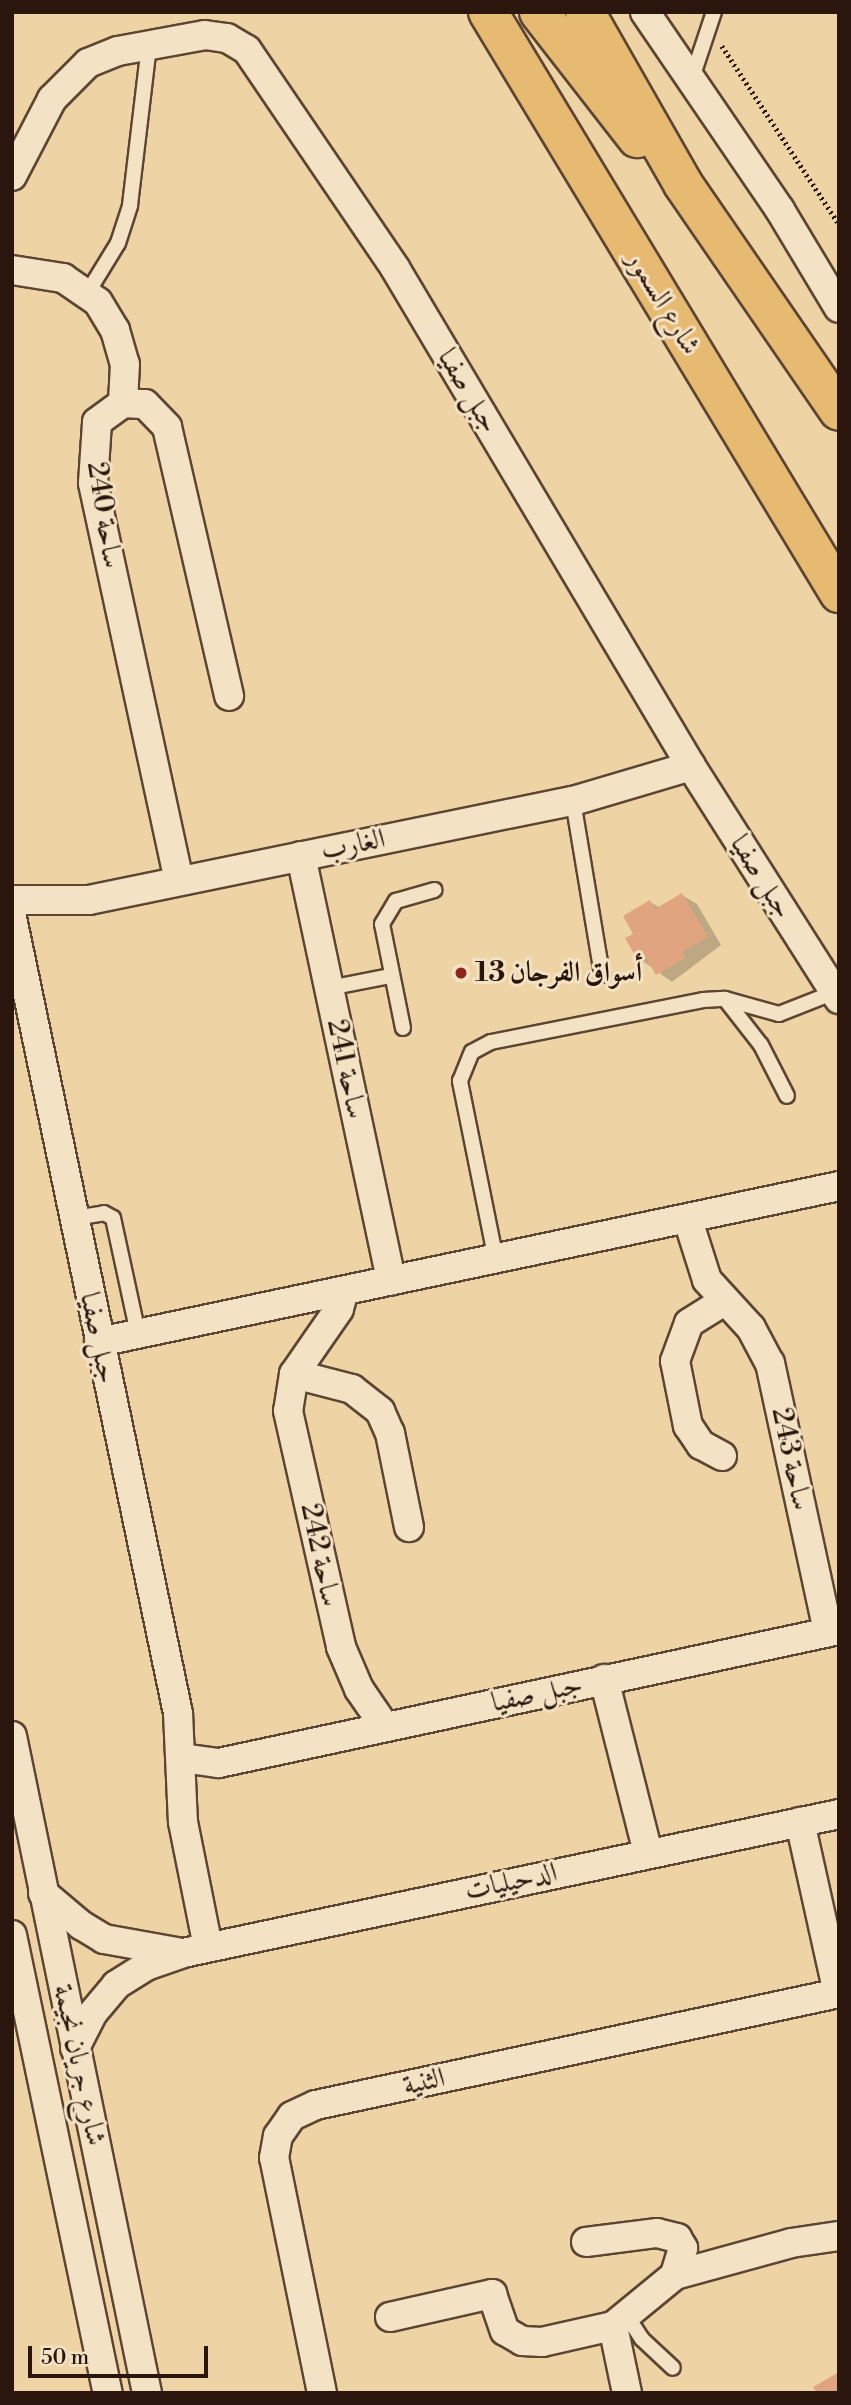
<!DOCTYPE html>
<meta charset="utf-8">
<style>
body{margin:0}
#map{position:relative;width:851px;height:2405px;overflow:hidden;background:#eed3a4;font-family:"Libre Bodoni",Amiri,serif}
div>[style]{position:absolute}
.shadow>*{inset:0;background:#0003}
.building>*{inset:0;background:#e0a580}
.path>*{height:4.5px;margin-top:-2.25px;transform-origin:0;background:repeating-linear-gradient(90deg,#2b160d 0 2px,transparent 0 5.5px)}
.roads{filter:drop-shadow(2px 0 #5c4533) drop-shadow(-2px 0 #5c4533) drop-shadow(0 2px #5c4533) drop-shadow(0 -2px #5c4533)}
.lane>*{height:14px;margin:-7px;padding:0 7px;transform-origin:7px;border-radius:7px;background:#f4e2c4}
.street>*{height:28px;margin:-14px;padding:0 14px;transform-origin:14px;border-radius:14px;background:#f4e2c4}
.primary>*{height:38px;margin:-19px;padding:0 19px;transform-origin:19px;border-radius:19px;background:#e7ba72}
.dots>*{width:19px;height:19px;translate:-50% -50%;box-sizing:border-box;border:4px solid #f4e2c4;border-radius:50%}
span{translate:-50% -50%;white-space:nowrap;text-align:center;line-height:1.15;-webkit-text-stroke:6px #f4e2c4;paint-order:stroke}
.street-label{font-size:28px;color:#2b160d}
.poi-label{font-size:28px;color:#2b160d;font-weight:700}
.left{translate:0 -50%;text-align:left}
.frame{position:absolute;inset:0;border:14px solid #2b160d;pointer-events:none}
.scale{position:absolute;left:28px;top:2346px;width:180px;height:32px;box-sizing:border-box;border:4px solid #2b160d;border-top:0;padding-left:9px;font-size:21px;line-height:24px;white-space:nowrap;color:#2b160d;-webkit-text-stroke:5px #f4e2c4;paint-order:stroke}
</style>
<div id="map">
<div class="shadow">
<div style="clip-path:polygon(682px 895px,697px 904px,721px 945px,672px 982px,640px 959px,650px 902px,660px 908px)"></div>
</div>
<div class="building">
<div style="clip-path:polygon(682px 893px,708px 937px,682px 952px,685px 958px,656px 975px,645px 956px,638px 961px,625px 938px,633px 934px,623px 916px,650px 900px,655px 909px)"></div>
<div style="clip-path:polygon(839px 2372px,839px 2393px,817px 2393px,813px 2387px)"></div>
</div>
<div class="path">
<div style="left:722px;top:46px;width:213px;rotate:56.7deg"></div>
</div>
<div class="roads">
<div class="lane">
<div style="left:692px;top:78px;width:70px;rotate:-71.6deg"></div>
<div style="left:88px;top:292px;width:57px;rotate:-58.5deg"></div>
<div style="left:118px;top:243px;width:40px;rotate:-72deg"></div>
<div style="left:130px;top:205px;width:161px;rotate:-83.2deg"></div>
<div style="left:573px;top:801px;width:176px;rotate:80.5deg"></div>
<div style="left:329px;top:988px;width:63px;rotate:-11deg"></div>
<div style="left:725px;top:999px;width:58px;rotate:52deg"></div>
<div style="left:761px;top:1045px;width:57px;rotate:63deg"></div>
<div style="left:403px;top:1028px;width:106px;rotate:-101.4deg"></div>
<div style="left:382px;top:924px;width:27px;rotate:-59deg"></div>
<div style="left:396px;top:901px;width:40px;rotate:-16deg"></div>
<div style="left:74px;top:1218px;width:30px;rotate:-9deg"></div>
<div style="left:104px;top:1213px;width:10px;rotate:29deg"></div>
<div style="left:113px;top:1218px;width:119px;rotate:77.8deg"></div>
<div style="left:496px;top:1260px;width:183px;rotate:-101.4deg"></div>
<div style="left:460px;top:1081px;width:31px;rotate:-68deg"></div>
<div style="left:472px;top:1052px;width:21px;rotate:-28deg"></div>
<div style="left:491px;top:1042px;width:216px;rotate:-11.2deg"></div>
<div style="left:703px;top:1000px;width:22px;rotate:-3deg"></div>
<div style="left:725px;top:999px;width:56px;rotate:15.5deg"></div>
<div style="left:779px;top:1014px;width:60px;rotate:-21.4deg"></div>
<div style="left:627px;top:2316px;width:27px;rotate:57deg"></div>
<div style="left:642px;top:2339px;width:42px;rotate:43.1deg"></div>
</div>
<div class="street">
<div style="left:645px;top:12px;width:240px;rotate:55.7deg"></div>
<div style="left:780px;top:210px;width:114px;rotate:59deg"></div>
<div style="left:12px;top:176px;width:87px;rotate:-62.5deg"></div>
<div style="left:52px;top:99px;width:51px;rotate:-45deg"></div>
<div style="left:88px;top:63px;width:32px;rotate:-22deg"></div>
<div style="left:118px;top:51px;width:88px;rotate:-10.4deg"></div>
<div style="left:205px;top:35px;width:22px;rotate:8deg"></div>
<div style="left:227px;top:38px;width:23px;rotate:31deg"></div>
<div style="left:247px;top:50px;width:263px;rotate:55.8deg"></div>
<div style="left:395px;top:268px;width:579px;rotate:59.27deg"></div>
<div style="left:691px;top:766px;width:276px;rotate:57.6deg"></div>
<div style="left:12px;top:270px;width:52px;rotate:8.9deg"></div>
<div style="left:63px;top:278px;width:42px;rotate:34.4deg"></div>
<div style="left:98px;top:302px;width:33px;rotate:59deg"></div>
<div style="left:115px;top:330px;width:35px;rotate:74deg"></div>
<div style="left:125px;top:364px;width:39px;rotate:93deg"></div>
<div style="left:301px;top:856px;width:434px;rotate:78deg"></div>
<div style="left:179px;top:881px;width:407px;rotate:-102.2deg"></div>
<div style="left:93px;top:483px;width:61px;rotate:-86.2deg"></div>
<div style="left:97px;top:422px;width:32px;rotate:-36deg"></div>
<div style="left:123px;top:403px;width:22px;rotate:3deg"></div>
<div style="left:145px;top:404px;width:32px;rotate:46deg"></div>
<div style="left:167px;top:427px;width:276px;rotate:77deg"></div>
<div style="left:12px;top:900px;width:77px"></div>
<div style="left:89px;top:900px;width:494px;rotate:-11.6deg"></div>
<div style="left:573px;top:801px;width:123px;rotate:-16.5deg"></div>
<div style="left:12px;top:918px;width:812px;rotate:78.21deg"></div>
<div style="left:178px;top:1713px;width:109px;rotate:87.4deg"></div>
<div style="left:183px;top:1822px;width:127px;rotate:78.7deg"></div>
<div style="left:688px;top:1220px;width:63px;rotate:72.4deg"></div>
<div style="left:707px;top:1280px;width:65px;rotate:47.5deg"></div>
<div style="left:751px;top:1328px;width:40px;rotate:62deg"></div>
<div style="left:770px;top:1363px;width:275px;rotate:77.8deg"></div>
<div style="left:344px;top:1291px;width:19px;rotate:106deg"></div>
<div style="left:339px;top:1309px;width:79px;rotate:124.7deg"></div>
<div style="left:294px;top:1374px;width:37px;rotate:99deg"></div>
<div style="left:288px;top:1411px;width:242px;rotate:77.3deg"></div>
<div style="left:341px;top:1647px;width:46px;rotate:66.8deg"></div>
<div style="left:359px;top:1689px;width:46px;rotate:55.6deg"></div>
<div style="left:99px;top:1342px;width:756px;rotate:-11.9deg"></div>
<div style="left:294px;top:1374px;width:60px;rotate:14.5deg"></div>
<div style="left:352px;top:1389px;width:36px;rotate:38deg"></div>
<div style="left:380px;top:1411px;width:24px;rotate:66deg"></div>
<div style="left:390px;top:1433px;width:96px;rotate:78.6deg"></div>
<div style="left:722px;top:1456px;width:24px;rotate:-152deg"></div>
<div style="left:701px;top:1445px;width:23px;rotate:-124deg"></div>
<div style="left:688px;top:1426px;width:66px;rotate:-101.3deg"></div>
<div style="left:675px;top:1361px;width:40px;rotate:-69.8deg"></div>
<div style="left:689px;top:1323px;width:39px;rotate:-32deg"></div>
<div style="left:604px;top:1679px;width:179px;rotate:75.8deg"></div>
<div style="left:12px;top:1736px;width:671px;rotate:78.39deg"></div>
<div style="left:182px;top:1758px;width:37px;rotate:8deg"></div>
<div style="left:219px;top:1763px;width:634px;rotate:-12.11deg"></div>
<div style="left:800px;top:1822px;width:175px;rotate:77.5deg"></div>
<div style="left:43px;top:1893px;width:50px;rotate:40.1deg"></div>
<div style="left:81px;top:1925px;width:27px;rotate:31deg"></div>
<div style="left:104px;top:1939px;width:74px;rotate:10.1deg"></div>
<div style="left:12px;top:1935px;width:468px;rotate:78.2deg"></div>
<div style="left:75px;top:2048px;width:38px;rotate:-63deg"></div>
<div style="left:92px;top:2014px;width:38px;rotate:-50deg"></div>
<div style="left:116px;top:1985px;width:36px;rotate:-32deg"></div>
<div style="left:146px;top:1966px;width:39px;rotate:-19deg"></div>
<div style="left:183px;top:1953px;width:671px;rotate:-11.96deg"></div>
<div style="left:586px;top:2242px;width:72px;rotate:-7.2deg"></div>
<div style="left:657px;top:2233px;width:21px;rotate:14deg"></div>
<div style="left:677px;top:2238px;width:12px;rotate:59deg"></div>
<div style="left:683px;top:2248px;width:28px;rotate:107deg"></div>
<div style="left:390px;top:2317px;width:105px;rotate:-12.7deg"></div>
<div style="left:492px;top:2294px;width:39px;rotate:71deg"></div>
<div style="left:505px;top:2331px;width:20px;rotate:30deg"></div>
<div style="left:522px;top:2341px;width:20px;rotate:3deg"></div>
<div style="left:542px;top:2342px;width:73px;rotate:-12.7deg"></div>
<div style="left:613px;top:2326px;width:80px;rotate:-39.4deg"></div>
<div style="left:675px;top:2275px;width:120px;rotate:-15.4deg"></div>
<div style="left:791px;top:2243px;width:49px;rotate:-8.3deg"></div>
<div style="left:613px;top:2326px;width:68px;rotate:78.2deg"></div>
<div style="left:322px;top:2393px;width:240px;rotate:-101.5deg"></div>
<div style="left:274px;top:2158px;width:22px;rotate:-80deg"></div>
<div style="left:278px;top:2136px;width:24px;rotate:-55deg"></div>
<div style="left:292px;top:2116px;width:26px;rotate:-25deg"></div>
<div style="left:316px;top:2105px;width:535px;rotate:-12.09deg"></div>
</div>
<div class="primary">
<div style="left:488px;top:12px;width:679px;rotate:58.86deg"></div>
<div style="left:539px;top:12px;width:160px;rotate:52.1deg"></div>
<div style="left:585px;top:12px;width:198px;rotate:60.3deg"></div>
<div style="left:683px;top:184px;width:275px;rotate:55.5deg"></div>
</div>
</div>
<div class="dots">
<div style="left:461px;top:973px;background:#8f2418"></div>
</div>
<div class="street-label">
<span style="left:663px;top:303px;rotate:59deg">شارع السمور</span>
<span style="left:468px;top:391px;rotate:59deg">جبل صفيا</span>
<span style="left:104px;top:515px;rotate:81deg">ساحة 240</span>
<span style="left:353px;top:845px;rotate:-11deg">الغارب</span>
<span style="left:761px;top:877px;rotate:58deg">جبل صفيا</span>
<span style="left:346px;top:1069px;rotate:78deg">ساحة 241</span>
<span style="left:98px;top:1338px;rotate:78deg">جبل صفيا</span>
<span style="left:791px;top:1459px;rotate:78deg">ساحة 243</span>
<span style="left:320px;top:1555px;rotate:78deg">ساحة 242</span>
<span style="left:537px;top:1694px;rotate:-12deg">جبل صفيا</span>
<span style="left:511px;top:1882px;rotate:-12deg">الدحيليات</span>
<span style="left:79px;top:2065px;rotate:78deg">شارع جريان نجيمة</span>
<span style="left:424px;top:2082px;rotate:-12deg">الثنية</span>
</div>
<div class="poi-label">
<span class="left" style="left:475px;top:973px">أسواق الفرجان 13</span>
</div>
<div class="frame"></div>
<div class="scale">50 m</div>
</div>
